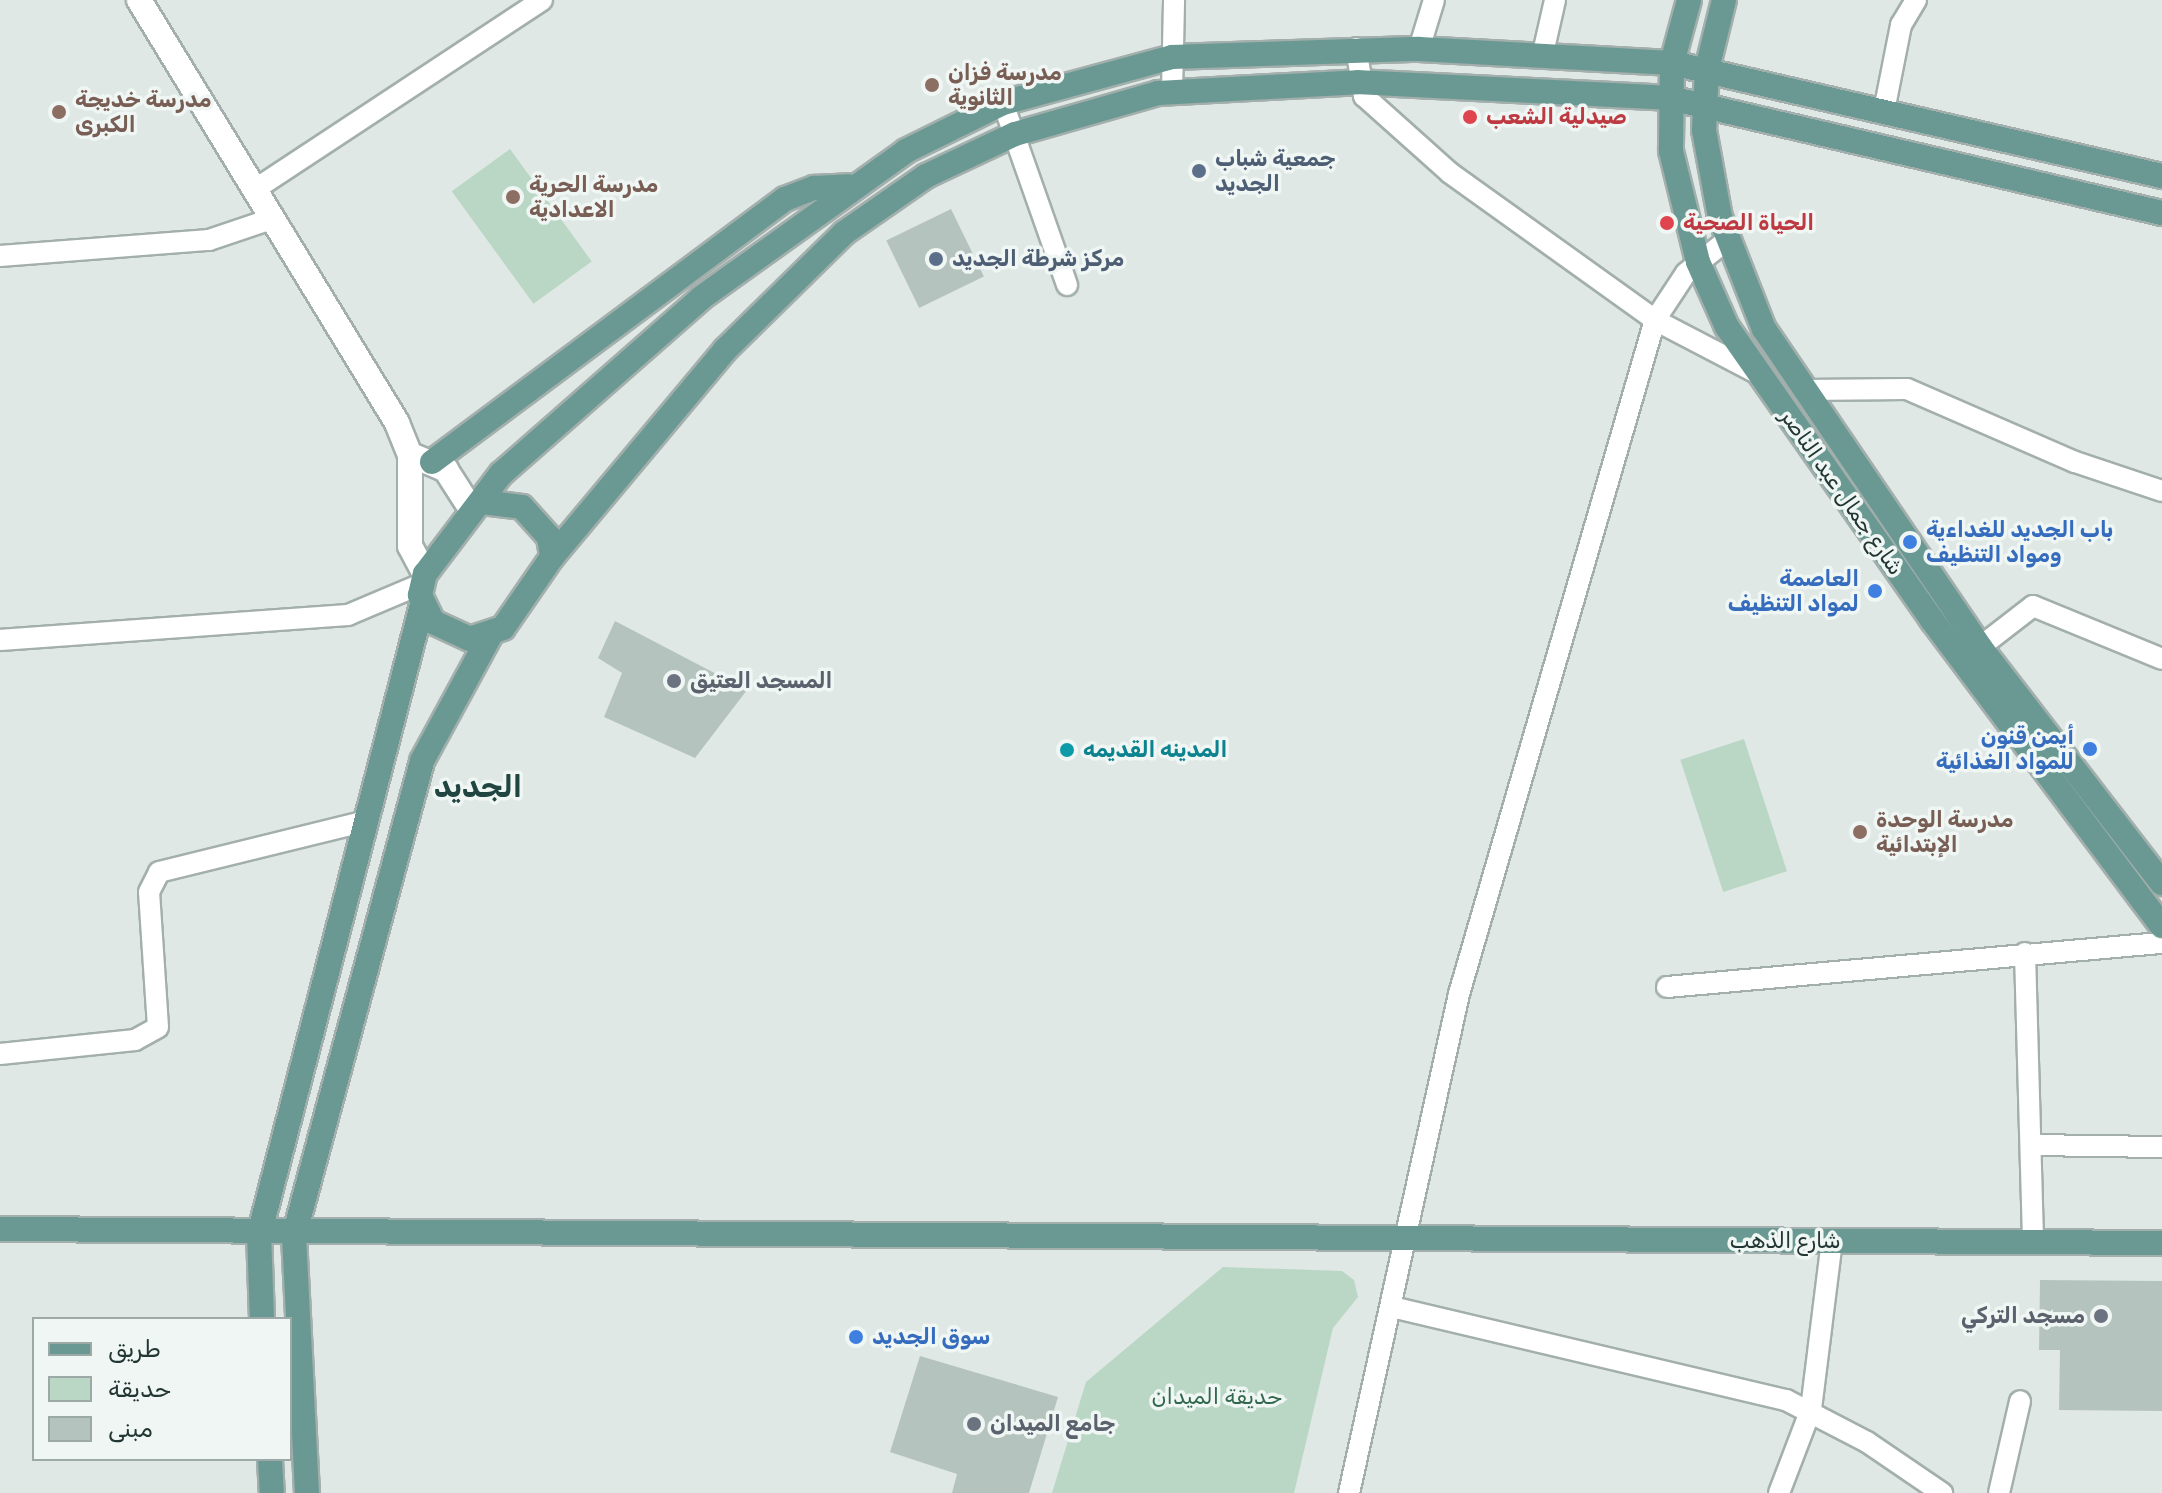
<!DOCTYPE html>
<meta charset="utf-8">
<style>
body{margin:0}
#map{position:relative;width:2162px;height:1493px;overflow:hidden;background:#dfe8e5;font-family:Rubik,"Noto Sans Arabic",sans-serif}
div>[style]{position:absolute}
.green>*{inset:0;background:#bad7c5;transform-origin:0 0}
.building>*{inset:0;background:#b5c3be;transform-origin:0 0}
.roads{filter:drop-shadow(2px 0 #a3afac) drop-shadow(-2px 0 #a3afac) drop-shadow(0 2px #a3afac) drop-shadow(0 -2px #a3afac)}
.minor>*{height:20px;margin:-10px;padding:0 10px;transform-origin:10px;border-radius:10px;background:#fff}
.tertiary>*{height:24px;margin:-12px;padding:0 12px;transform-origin:12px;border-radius:12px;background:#fff}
.primary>*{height:24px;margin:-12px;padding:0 12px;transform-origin:12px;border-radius:12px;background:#699992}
.dots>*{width:22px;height:22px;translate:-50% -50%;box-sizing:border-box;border:4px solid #eff6f3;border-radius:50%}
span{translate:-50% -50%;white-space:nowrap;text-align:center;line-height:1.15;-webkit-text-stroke:7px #eff6f3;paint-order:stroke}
.education-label{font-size:22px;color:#785e54;font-weight:700}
.left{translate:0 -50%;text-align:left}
.health-label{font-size:22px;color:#be3a42;font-weight:700}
.service-label{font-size:22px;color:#4e5e75;font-weight:700}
.street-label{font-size:22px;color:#223633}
.shop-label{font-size:22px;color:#366cbe;font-weight:700}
.right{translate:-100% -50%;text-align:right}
.worship-label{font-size:22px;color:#5b616d;font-weight:700}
.culture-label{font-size:22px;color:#0d838f;font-weight:700}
.park-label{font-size:22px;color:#31684d}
.district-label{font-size:30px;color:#214641;font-weight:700}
.legend{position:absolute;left:32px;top:1317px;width:260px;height:144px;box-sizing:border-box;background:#eff6f3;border:2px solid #9da9a6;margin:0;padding:10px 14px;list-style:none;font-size:24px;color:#223633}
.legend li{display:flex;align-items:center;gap:16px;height:40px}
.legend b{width:40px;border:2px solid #9da9a6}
</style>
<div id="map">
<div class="green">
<div style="left:510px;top:149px;width:139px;height:72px;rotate:54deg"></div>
<div style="left:1744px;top:739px;width:139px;height:67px;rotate:72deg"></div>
<div style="clip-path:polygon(1223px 1267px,1342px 1271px,1354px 1280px,1358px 1297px,1333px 1328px,1294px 1493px,1052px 1493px,1086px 1382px)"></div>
</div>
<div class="building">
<div style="left:951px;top:209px;width:75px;height:72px;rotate:64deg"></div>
<div style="clip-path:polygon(615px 621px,747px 690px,695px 758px,604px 717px,622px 673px,598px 658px)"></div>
<div style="clip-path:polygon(2040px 1280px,2162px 1281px,2162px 1411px,2059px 1410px,2060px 1350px,2039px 1350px)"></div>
<div style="clip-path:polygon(920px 1356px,1058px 1397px,1029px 1493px,952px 1493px,957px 1474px,890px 1452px)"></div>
</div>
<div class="roads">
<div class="minor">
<div style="left:1356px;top:48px;width:49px;rotate:80.5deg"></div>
<div style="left:1364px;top:96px;width:115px;rotate:41.8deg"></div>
<div style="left:1450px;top:173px;width:252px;rotate:35.6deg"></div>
<div style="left:1655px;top:320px;width:113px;rotate:27.5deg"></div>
<div style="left:1419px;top:49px;width:51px;rotate:-73deg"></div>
<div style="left:1543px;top:53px;width:54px;rotate:-77.2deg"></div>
<div style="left:1172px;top:91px;width:91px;rotate:-88.7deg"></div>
<div style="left:1003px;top:103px;width:193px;rotate:70.6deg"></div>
<div style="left:1884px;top:111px;width:88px;rotate:-78.8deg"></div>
<div style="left:1901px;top:25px;width:29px;rotate:-59deg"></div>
<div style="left:254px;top:190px;width:345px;rotate:-33.4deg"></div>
<div style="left:0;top:256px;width:210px;rotate:-4.4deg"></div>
<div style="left:209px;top:240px;width:65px;rotate:-18.7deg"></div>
<div style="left:1805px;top:390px;width:102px;rotate:-0.6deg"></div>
<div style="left:1907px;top:389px;width:183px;rotate:23.5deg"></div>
<div style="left:2075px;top:462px;width:92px;rotate:18.4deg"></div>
<div style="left:0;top:640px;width:349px;rotate:-4.1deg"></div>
<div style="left:348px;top:615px;width:77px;rotate:-22.9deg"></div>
<div style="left:1980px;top:647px;width:67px;rotate:-37.7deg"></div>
<div style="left:2033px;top:606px;width:139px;rotate:22.3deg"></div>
<div style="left:2025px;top:953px;width:289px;rotate:88.4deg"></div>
<div style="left:1667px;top:987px;width:497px;rotate:-5.1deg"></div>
<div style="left:0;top:1054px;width:136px;rotate:-5.9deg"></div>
<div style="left:135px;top:1040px;width:26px;rotate:-29deg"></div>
<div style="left:158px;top:1027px;width:135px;rotate:-93.8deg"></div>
<div style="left:149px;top:892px;width:22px;rotate:-63deg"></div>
<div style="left:159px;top:872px;width:213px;rotate:-13.8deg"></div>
<div style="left:2032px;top:1145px;width:130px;rotate:0.9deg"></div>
<div style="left:1392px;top:1307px;width:405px;rotate:13.3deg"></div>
<div style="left:1786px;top:1400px;width:91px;rotate:27.4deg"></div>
<div style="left:1867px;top:1442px;width:91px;rotate:34.2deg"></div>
<div style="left:1349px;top:1493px;width:511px;rotate:-77.57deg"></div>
<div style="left:1459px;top:994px;width:702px;rotate:-73.79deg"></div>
<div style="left:1655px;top:320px;width:56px;rotate:-56.6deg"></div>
<div style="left:1686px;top:273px;width:53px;rotate:-38.8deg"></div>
<div style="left:1779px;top:1493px;width:90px;rotate:-69.1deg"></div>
<div style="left:1811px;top:1409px;width:169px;rotate:-82.9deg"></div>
<div style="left:1999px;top:1493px;width:94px;rotate:-77.1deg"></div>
</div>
<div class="tertiary">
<div style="left:139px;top:0;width:495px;rotate:58.6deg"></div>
<div style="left:397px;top:423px;width:35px;rotate:68deg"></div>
<div style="left:410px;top:455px;width:91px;rotate:90deg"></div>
<div style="left:410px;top:546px;width:32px;rotate:62deg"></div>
<div style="left:416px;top:457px;width:33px;rotate:23deg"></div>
<div style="left:446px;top:470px;width:46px;rotate:57.3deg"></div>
</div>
<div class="primary">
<div style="left:1689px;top:0;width:65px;rotate:105.1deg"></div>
<div style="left:1672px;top:63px;width:88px;rotate:90.7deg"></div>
<div style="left:1671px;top:151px;width:114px;rotate:76.3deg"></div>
<div style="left:1698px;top:262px;width:71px;rotate:66deg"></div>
<div style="left:1727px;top:327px;width:358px;rotate:55deg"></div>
<div style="left:1932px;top:620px;width:383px;rotate:53.1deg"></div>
<div style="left:1724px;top:0;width:71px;rotate:103.8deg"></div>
<div style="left:1707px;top:69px;width:61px;rotate:92.8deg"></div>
<div style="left:1704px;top:130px;width:88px;rotate:79.6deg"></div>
<div style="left:1720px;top:217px;width:120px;rotate:68.6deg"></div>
<div style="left:1764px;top:329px;width:384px;rotate:55.8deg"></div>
<div style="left:1980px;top:647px;width:298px;rotate:52.4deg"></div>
<div style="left:432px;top:462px;width:440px;rotate:-36.7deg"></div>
<div style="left:785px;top:199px;width:31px;rotate:-21deg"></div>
<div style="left:814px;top:188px;width:35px;rotate:-3deg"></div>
<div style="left:482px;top:502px;width:40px;rotate:7.1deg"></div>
<div style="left:522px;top:507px;width:40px;rotate:48deg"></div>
<div style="left:549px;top:537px;width:20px;rotate:81deg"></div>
<div style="left:552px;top:557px;width:86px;rotate:124.6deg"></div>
<div style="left:503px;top:628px;width:35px;rotate:162deg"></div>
<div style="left:470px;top:639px;width:41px;rotate:-155.3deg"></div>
<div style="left:433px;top:622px;width:30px;rotate:-116deg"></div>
<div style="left:420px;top:595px;width:22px;rotate:-77deg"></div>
<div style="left:425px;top:574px;width:126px;rotate:-52.8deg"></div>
<div style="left:501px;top:474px;width:266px;rotate:-41.3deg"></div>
<div style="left:701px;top:298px;width:252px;rotate:-35.6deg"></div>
<div style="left:906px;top:151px;width:108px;rotate:-26.3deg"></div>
<div style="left:1003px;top:103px;width:175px;rotate:-15.2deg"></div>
<div style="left:1172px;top:57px;width:247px;rotate:-1.9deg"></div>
<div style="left:1419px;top:49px;width:253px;rotate:3.2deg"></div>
<div style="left:1672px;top:63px;width:503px;rotate:12.99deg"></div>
<div style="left:552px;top:557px;width:270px;rotate:-50.1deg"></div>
<div style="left:725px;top:350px;width:167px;rotate:-44.5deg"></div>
<div style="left:844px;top:233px;width:100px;rotate:-34.8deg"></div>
<div style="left:926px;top:176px;width:98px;rotate:-25.3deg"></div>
<div style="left:1015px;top:134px;width:149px;rotate:-16deg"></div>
<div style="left:1158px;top:93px;width:200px;rotate:-3.1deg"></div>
<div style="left:1358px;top:82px;width:312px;rotate:2.9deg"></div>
<div style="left:1670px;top:98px;width:505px;rotate:13.16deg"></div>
<div style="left:0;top:1229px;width:2162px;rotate:0.37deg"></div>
<div style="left:262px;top:1319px;width:84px;rotate:-92deg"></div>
<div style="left:259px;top:1235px;width:651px;rotate:-75.49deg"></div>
<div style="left:270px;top:1459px;width:34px;rotate:87deg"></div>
<div style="left:307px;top:1493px;width:257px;rotate:-92.9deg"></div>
<div style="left:294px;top:1236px;width:492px;rotate:-74.9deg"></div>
<div style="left:422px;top:761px;width:142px;rotate:-61.5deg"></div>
</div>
</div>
<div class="dots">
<div style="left:932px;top:85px;background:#8d6e63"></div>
<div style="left:59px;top:112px;background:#8d6e63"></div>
<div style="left:1470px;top:117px;background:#e0444e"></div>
<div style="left:1199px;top:171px;background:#5c6f8a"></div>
<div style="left:513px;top:197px;background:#8d6e63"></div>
<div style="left:1667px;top:223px;background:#e0444e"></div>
<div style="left:936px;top:259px;background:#5c6f8a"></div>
<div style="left:1910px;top:542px;background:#3f7fe0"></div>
<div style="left:1875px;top:591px;background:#3f7fe0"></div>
<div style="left:674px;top:681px;background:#6b7280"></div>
<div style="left:2090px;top:749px;background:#3f7fe0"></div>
<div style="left:1067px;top:750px;background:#0f9aa8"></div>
<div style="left:1860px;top:832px;background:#8d6e63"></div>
<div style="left:2101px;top:1316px;background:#6b7280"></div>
<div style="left:856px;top:1337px;background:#3f7fe0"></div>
<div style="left:974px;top:1424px;background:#6b7280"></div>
</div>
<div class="education-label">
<span class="left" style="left:948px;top:85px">مدرسة فزان<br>الثانوية</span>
<span class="left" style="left:75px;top:112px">مدرسة خديجة<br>الكبرى</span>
<span class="left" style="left:529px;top:197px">مدرسة الحرية<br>الاعدادية</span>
<span class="left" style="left:1876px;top:832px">مدرسة الوحدة<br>الإبتدائية</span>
</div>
<div class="health-label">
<span class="left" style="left:1486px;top:117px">صيدلية الشعب</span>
<span class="left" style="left:1683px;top:223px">الحياة الصحية</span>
</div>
<div class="service-label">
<span class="left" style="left:1215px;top:171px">جمعية شباب<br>الجديد</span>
<span class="left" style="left:952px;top:259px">مركز شرطة الجديد</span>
</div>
<div class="street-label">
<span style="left:1842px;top:492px;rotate:55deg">شارع جمال عبد الناصر</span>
<span style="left:1785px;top:1241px">شارع الذهب</span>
</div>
<div class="shop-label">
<span class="left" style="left:1926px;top:542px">باب الجديد للغداءية<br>ومواد التنظيف</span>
<span class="right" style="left:1859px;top:591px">العاصمة<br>لمواد التنظيف</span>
<span class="right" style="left:2074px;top:749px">أيمن قنون<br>للمواد الغذائية</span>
<span class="left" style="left:872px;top:1337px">سوق الجديد</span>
</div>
<div class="worship-label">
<span class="left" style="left:690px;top:681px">المسجد العتيق</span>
<span class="right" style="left:2085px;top:1316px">مسجد التركي</span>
<span class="left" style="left:990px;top:1424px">جامع الميدان</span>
</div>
<div class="culture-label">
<span class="left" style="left:1083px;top:750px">المدينه القديمه</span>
</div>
<div class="park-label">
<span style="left:1217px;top:1397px">حديقة الميدان</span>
</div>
<div class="district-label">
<span style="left:478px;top:787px">الجديد</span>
</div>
<ul class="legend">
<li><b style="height:10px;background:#699992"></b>طريق</li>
<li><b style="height:22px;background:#bad7c5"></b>حديقة</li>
<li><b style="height:22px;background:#b5c3be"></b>مبنى</li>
</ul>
</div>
